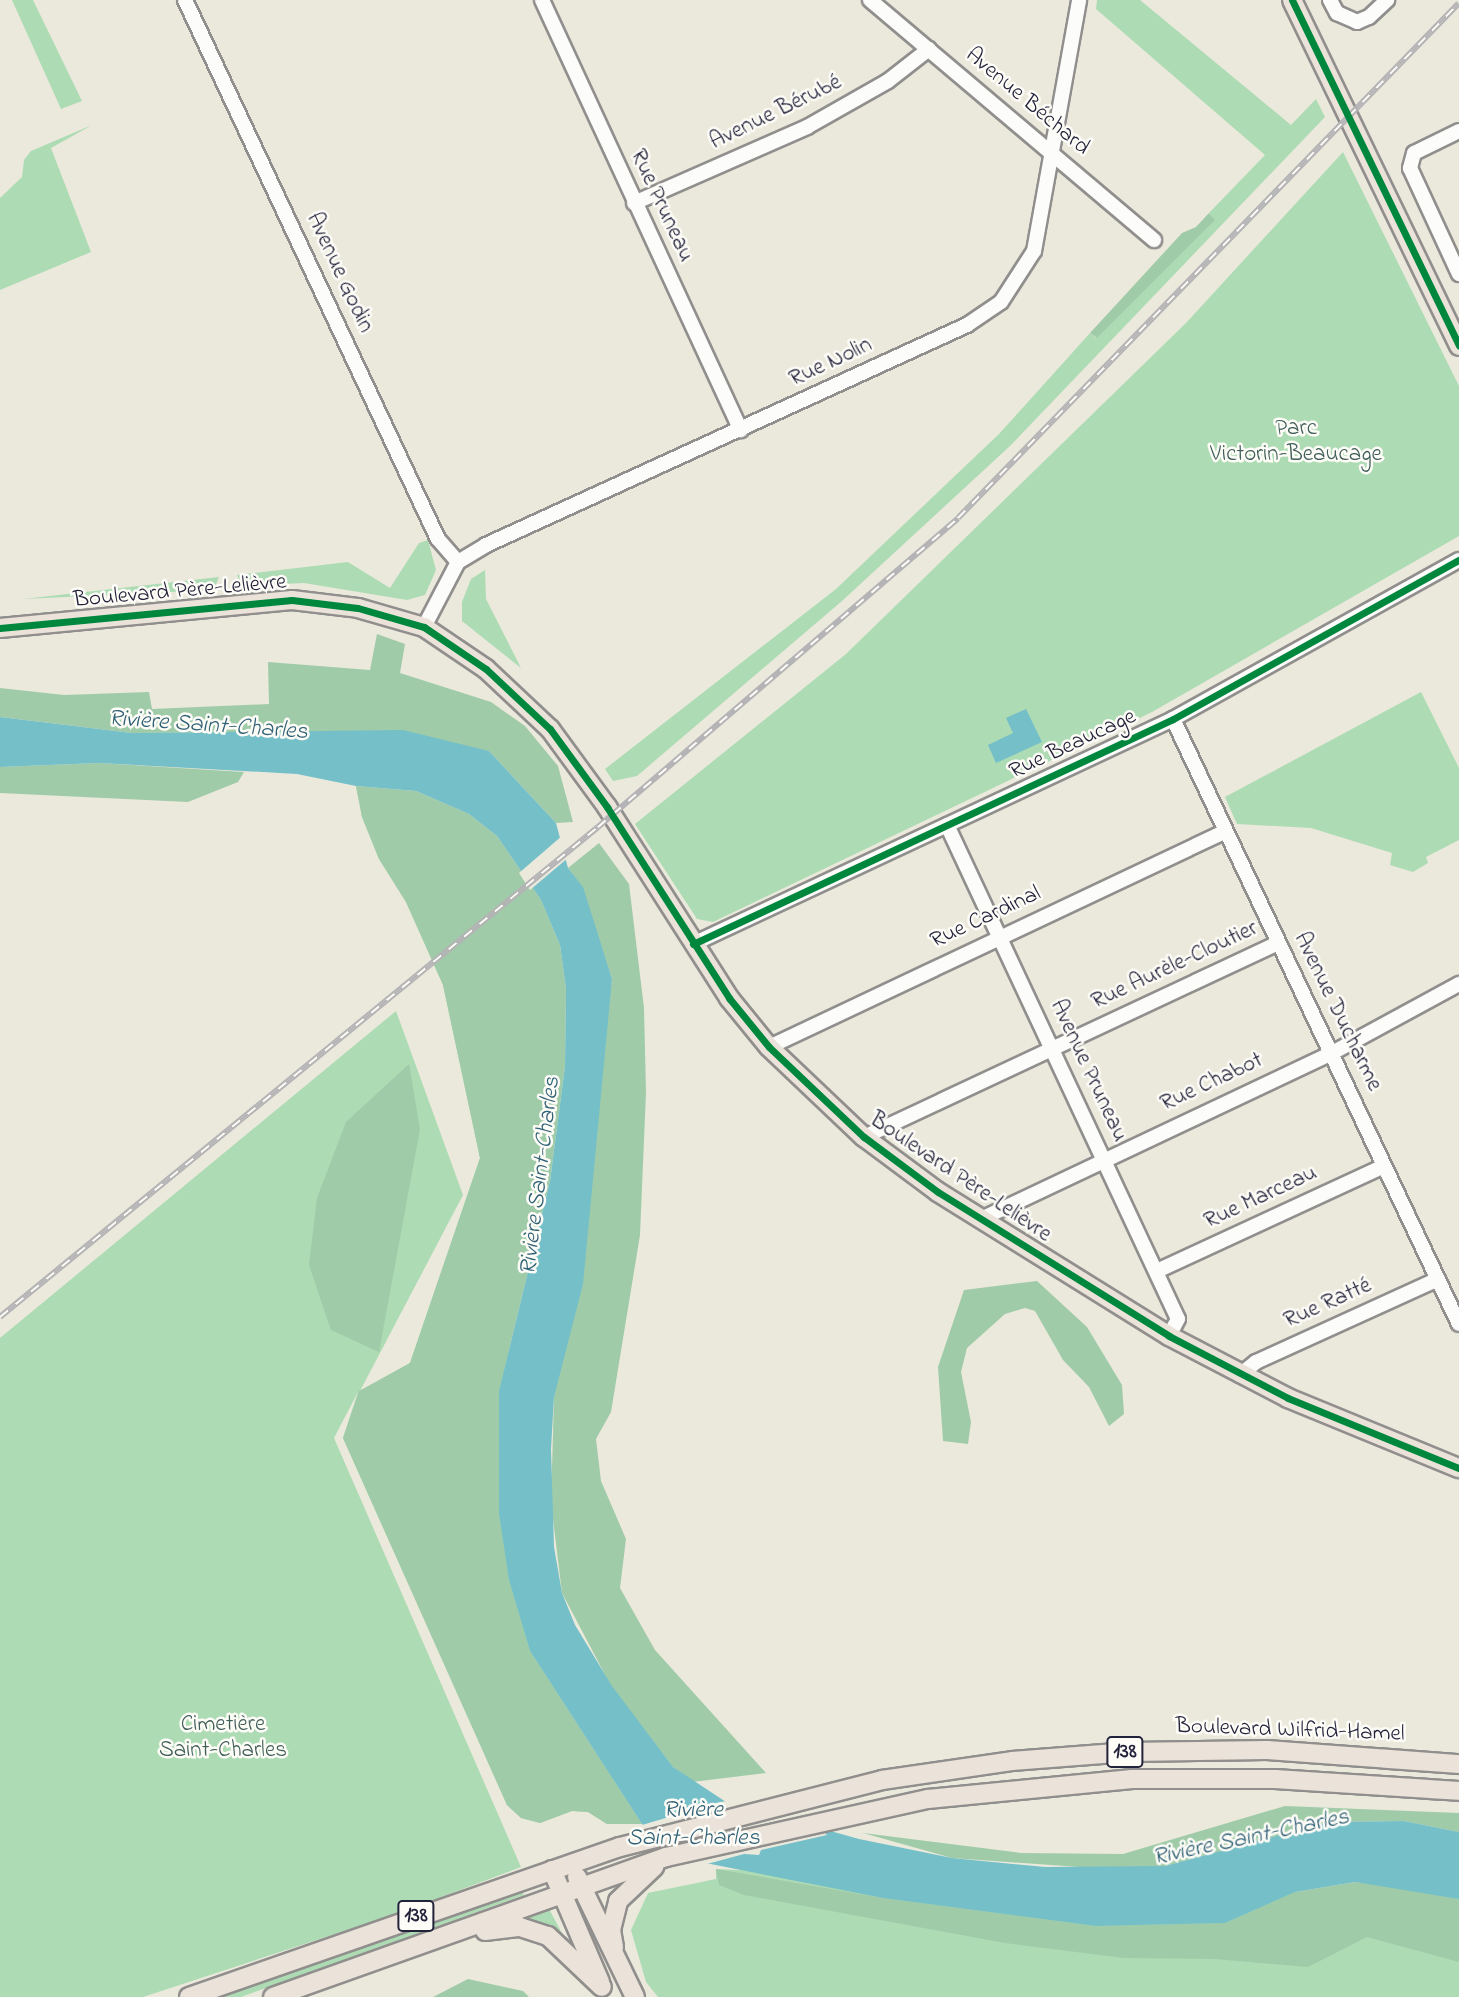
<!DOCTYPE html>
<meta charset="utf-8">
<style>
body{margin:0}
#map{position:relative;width:1459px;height:1997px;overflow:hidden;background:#ebe9dc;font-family:"Indie Flower",sans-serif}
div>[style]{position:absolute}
.green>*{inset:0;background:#addbb4}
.forest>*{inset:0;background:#a0cba8}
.water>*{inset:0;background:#74bfc8}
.pier>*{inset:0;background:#ebe9dc}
.roads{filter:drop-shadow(2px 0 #908f8d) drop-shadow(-2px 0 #908f8d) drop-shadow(0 2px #908f8d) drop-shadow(0 -2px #908f8d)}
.minor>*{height:14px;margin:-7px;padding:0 7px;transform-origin:7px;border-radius:7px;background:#fcfcfa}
.major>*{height:18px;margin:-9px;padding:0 9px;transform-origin:9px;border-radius:9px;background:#ebe3d9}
.rail>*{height:6px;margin-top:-3px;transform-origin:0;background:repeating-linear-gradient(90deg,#fdfcf7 0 10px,#b4b3b5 0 20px);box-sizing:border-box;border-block:2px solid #b4b3b5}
.cycleway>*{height:7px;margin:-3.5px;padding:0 3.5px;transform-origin:3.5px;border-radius:3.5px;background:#00873e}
span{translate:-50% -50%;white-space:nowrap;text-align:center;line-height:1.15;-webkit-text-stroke:5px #fdfcf7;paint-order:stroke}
.shield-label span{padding:2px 5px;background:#fdfcf7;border:2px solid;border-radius:5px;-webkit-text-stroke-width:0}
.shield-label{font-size:21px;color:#22223b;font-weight:700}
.street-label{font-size:23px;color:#22223b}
.park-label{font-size:23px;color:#415f5a}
.water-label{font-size:24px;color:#306177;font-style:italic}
</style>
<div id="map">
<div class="green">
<div style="clip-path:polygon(12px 0,33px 0,82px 101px,61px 109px)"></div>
<div style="clip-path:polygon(1097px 0,1140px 0,1291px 125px,1316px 99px,1325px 117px,1010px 446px,842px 601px,637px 776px,613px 781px,605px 769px,836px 589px,999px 434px,1090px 333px,1096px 338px,1214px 220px,1209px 213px,1265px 155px,1096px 9px)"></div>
<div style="clip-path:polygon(92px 125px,51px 148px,91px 252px,0 290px,0 198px,22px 177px,24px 160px,31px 151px)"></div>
<div style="clip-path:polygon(1343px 152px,1459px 386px,1459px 536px,1152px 712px,713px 922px,697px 919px,635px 824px,846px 654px,1186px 323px)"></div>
<div style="clip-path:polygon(428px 540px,436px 570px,425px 595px,407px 600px,304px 583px,242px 586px,237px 575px,348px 562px,390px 588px,419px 543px)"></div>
<div style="clip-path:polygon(485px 570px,486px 599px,521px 668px,462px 621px,462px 602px,471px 579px)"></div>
<div style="clip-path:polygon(219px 577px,214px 590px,23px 599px)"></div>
<div style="clip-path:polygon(1421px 692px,1459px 768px,1459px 840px,1426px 857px,1428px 863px,1413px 872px,1390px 865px,1392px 853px,1311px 828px,1237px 824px,1225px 797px)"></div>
<div style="clip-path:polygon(356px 786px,469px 814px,530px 1651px,642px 1824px,607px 1824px,588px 1812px,572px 1811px,540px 1823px,521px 1818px,507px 1805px,343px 1438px,358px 1392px,334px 1438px,521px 1867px,396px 1914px,143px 1997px,0 1997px,0 1338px,396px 1011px,463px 1195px,360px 1391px,410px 1363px,480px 1158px,443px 985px,406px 902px,379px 859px,362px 817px)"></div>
<div style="clip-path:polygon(716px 1869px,1459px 1899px,1459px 1997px,658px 1997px,646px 1982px,631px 1930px,648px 1893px,716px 1879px)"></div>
<div style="clip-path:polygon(521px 1890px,524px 1895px,241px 1997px,213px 1997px)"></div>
<div style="clip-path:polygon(548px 1907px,564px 1937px,561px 1939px,547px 1928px,523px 1919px,522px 1915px)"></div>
</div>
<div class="forest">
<div style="clip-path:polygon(1209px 213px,1215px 220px,1097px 338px,1090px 333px,1182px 233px,1196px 227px)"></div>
<div style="clip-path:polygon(377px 634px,405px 644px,400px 673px,491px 702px,525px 726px,558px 766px,573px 822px,556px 823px,489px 751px,271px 732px,132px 733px,0 717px,0 688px,64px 695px,149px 692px,152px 709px,269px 704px,268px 662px,370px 670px)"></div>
<div style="clip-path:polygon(99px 763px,244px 772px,238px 782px,188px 802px,0 793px,0 767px)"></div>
<div style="clip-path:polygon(356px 786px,416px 791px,469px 814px,497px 836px,541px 900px,560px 945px,566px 989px,565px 1066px,550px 1181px,499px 1391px,499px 1514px,509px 1580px,530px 1651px,642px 1824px,607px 1824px,588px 1812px,572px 1811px,540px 1823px,521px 1818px,507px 1805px,343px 1438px,359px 1391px,410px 1363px,480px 1158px,443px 985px,406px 902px,379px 859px,362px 817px)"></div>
<div style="clip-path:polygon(599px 843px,629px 884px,644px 1008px,646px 1092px,640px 1235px,611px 1412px,596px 1439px,601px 1481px,626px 1539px,620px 1588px,655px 1650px,766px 1773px,692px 1782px,672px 1766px,611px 1686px,562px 1593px,551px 1503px,554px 1397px,612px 979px,580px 884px,568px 868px)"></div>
<div style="clip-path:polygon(409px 1064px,420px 1129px,379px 1352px,331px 1330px,309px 1265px,317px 1198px,346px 1122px)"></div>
<div style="clip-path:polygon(1037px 1281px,1087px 1327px,1122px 1385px,1124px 1414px,1109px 1426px,1089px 1387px,1063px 1360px,1035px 1311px,1025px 1308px,1005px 1314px,967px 1348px,961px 1372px,971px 1422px,968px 1444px,943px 1441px,938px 1367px,964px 1290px)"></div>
<div style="clip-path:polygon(1285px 1806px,1459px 1813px,1459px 1832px,1404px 1821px,1329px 1822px,1165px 1866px,1121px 1870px,952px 1858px,863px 1833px,1021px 1853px,1123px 1854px)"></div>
<div style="clip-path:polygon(716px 1869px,883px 1898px,1096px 1926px,1225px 1923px,1295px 1892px,1355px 1882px,1409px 1888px,1459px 1899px,1459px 1962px,1367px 1937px,1308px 1967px,1215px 1959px,1124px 1958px,1005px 1943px,744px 1895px,719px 1885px)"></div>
<div style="clip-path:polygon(468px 1979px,523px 1991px,529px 1997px,433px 1997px)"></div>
</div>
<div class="water">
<div style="clip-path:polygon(1026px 709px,1042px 742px,996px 763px,988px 745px,1013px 733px,1006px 718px)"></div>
<div style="clip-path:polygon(0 717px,132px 733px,403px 730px,489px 751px,556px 823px,568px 868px,583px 887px,612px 979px,583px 1284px,554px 1397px,551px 1449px,554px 1547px,562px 1593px,575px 1625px,612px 1686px,673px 1767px,726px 1802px,859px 1839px,952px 1858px,1045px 1867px,1165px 1866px,1329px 1822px,1404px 1821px,1459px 1832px,1459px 1899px,1355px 1882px,1295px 1892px,1225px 1923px,1096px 1926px,883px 1898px,675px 1857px,642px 1824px,530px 1651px,509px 1580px,499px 1514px,499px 1391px,550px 1181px,565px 1066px,566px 989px,560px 945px,541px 900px,497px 836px,469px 814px,416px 791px,356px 786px,297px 774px,99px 763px,0 767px)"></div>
</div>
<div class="pier">
<div style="clip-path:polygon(563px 835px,569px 857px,530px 890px,519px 873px)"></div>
<div style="clip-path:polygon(732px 1800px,816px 1824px,827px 1835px,761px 1850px,759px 1855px,744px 1854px,696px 1867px,677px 1861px,642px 1825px,679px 1814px,681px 1809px)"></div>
</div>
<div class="roads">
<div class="minor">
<div style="left:185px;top:0;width:595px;rotate:64.86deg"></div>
<div style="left:438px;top:539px;width:30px;rotate:49deg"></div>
<div style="left:542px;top:0;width:474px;rotate:65.2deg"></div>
<div style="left:870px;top:0;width:372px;rotate:40.2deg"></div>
<div style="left:1330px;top:0;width:15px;rotate:62deg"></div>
<div style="left:1337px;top:13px;width:22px;rotate:24deg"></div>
<div style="left:1357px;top:22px;width:13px;rotate:-23deg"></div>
<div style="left:1369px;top:17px;width:25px;rotate:-43deg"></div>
<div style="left:1459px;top:131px;width:50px;rotate:153.9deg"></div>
<div style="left:1414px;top:153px;width:16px;rotate:105deg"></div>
<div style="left:1410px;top:168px;width:117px;rotate:65.2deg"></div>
<div style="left:634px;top:203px;width:189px;rotate:-23.7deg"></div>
<div style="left:807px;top:127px;width:93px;rotate:-29.6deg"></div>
<div style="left:888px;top:81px;width:52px;rotate:-38deg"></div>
<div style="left:424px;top:627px;width:73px;rotate:-62.4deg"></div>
<div style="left:458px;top:562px;width:33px;rotate:-31deg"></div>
<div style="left:486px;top:545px;width:529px;rotate:-24.58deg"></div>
<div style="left:967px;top:325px;width:41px;rotate:-34.1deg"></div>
<div style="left:1001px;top:302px;width:61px;rotate:-57.1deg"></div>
<div style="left:1034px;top:251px;width:255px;rotate:-79.8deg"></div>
<div style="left:1173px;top:719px;width:669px;rotate:64.7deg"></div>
<div style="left:947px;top:825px;width:545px;rotate:64.94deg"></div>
<div style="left:1178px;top:1319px;width:19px;rotate:118deg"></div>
<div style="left:693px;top:944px;width:530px;rotate:-25.11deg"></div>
<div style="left:1173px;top:719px;width:327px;rotate:-29.1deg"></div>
<div style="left:769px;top:1047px;width:503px;rotate:-25.29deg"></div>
<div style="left:864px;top:1137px;width:457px;rotate:-25.1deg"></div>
<div style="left:981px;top:1219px;width:388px;rotate:-25.3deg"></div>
<div style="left:1332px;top:1053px;width:145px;rotate:-28.5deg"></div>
<div style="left:1157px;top:1271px;width:250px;rotate:-24.8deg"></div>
<div style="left:1240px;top:1375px;width:21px;rotate:-39deg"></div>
<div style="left:1256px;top:1362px;width:200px;rotate:-24.5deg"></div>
</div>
<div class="major">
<div style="left:1292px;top:0;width:384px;rotate:64.2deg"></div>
<div style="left:0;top:628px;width:293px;rotate:-5.5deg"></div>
<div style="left:292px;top:600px;width:66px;rotate:6.9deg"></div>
<div style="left:358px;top:608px;width:69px;rotate:16.1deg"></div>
<div style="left:424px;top:627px;width:75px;rotate:34.1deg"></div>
<div style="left:486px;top:669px;width:88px;rotate:43.2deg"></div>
<div style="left:550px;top:729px;width:97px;rotate:53.8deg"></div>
<div style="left:607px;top:807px;width:227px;rotate:57.4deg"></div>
<div style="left:729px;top:998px;width:63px;rotate:50.8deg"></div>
<div style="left:769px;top:1047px;width:131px;rotate:43.5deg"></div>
<div style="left:864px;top:1137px;width:92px;rotate:36.6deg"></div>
<div style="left:938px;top:1192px;width:272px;rotate:31.9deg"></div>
<div style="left:1169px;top:1336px;width:134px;rotate:27.5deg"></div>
<div style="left:1288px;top:1398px;width:185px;rotate:22.3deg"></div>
<div style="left:552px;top:1870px;width:122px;rotate:66.8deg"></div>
<div style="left:577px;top:1877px;width:133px;rotate:64.2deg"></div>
<div style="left:485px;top:1931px;width:35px;rotate:-7deg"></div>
<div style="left:520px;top:1927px;width:29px;rotate:18deg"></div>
<div style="left:548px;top:1936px;width:74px;rotate:43.4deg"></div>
<div style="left:614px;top:1947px;width:17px;rotate:-100deg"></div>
<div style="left:611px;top:1930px;width:30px;rotate:-76deg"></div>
<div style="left:618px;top:1901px;width:50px;rotate:-43.4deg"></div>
<div style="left:189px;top:1997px;width:456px;rotate:-19.2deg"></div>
<div style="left:620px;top:1847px;width:270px;rotate:-14.3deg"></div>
<div style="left:882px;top:1780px;width:131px;rotate:-8.3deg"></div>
<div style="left:1012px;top:1761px;width:117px;rotate:-4.4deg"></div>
<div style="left:1129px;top:1752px;width:138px;rotate:-0.8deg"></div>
<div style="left:1267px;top:1750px;width:193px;rotate:4.2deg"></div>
<div style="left:273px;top:1997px;width:417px;rotate:-19.6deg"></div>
<div style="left:666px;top:1857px;width:268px;rotate:-12.5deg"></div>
<div style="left:928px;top:1799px;width:205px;rotate:-5.6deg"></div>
<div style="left:1132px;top:1779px;width:143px"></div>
<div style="left:1275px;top:1779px;width:184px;rotate:3.7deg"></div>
</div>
</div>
<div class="rail">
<div style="left:0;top:1317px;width:773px;rotate:-39.33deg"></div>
<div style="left:598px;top:827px;width:474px;rotate:-40.6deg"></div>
<div style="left:958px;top:518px;width:718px;rotate:-45.79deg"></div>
</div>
<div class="cycleway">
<div style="left:1292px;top:0;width:384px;rotate:64.2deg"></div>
<div style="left:0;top:628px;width:293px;rotate:-5.5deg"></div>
<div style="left:292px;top:600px;width:66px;rotate:6.9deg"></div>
<div style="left:358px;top:608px;width:69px;rotate:16.1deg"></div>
<div style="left:424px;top:627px;width:75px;rotate:34.1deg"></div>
<div style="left:486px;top:669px;width:88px;rotate:43.2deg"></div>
<div style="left:550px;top:729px;width:97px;rotate:53.8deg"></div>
<div style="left:607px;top:807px;width:227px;rotate:57.4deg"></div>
<div style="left:729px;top:998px;width:63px;rotate:50.8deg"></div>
<div style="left:769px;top:1047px;width:131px;rotate:43.5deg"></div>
<div style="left:864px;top:1137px;width:92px;rotate:36.6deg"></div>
<div style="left:938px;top:1192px;width:272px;rotate:31.9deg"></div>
<div style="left:1169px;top:1336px;width:134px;rotate:27.5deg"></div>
<div style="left:1288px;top:1398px;width:185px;rotate:22.3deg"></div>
<div style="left:693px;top:944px;width:530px;rotate:-25.11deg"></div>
<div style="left:1173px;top:719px;width:327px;rotate:-29.1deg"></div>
</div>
<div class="shield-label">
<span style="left:1125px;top:1752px">138</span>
<span style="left:416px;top:1916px">138</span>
</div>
<div class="street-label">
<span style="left:1027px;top:102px;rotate:40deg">Avenue Béchard</span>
<span style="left:776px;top:113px;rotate:-26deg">Avenue Bérubé</span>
<span style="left:661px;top:206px;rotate:65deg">Rue Pruneau</span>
<span style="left:339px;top:273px;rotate:65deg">Avenue Godin</span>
<span style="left:831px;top:363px;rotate:-25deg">Rue Nolin</span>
<span style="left:180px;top:592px;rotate:-5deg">Boulevard Père-Lelièvre</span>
<span style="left:1073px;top:745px;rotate:-25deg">Rue Beaucage</span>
<span style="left:986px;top:918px;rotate:-25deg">Rue Cardinal</span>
<span style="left:1175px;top:966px;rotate:-25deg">Rue Aurèle-Cloutier</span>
<span style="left:1337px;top:1012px;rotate:64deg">Avenue Ducharme</span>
<span style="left:1088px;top:1071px;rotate:65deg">Avenue Pruneau</span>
<span style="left:1212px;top:1083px;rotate:-25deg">Rue Chabot</span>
<span style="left:960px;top:1178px;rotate:34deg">Boulevard Père-Lelièvre</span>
<span style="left:1261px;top:1198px;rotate:-25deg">Rue Marceau</span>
<span style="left:1328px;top:1304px;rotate:-24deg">Rue Ratté</span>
<span style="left:1290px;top:1731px;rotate:2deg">Boulevard Wilfrid-Hamel</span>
</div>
<div class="park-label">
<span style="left:1296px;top:442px">Parc<br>Victorin-Beaucage</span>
<span style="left:223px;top:1738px">Cimetière<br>Saint-Charles</span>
</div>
<div class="water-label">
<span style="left:208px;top:726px;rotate:4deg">Rivière Saint-Charles</span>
<span style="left:541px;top:1176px;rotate:-83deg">Rivière Saint-Charles</span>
<span style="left:693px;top:1825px">Rivière<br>Saint-Charles</span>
<span style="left:1251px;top:1838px;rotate:-12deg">Rivière Saint-Charles</span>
</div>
</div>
